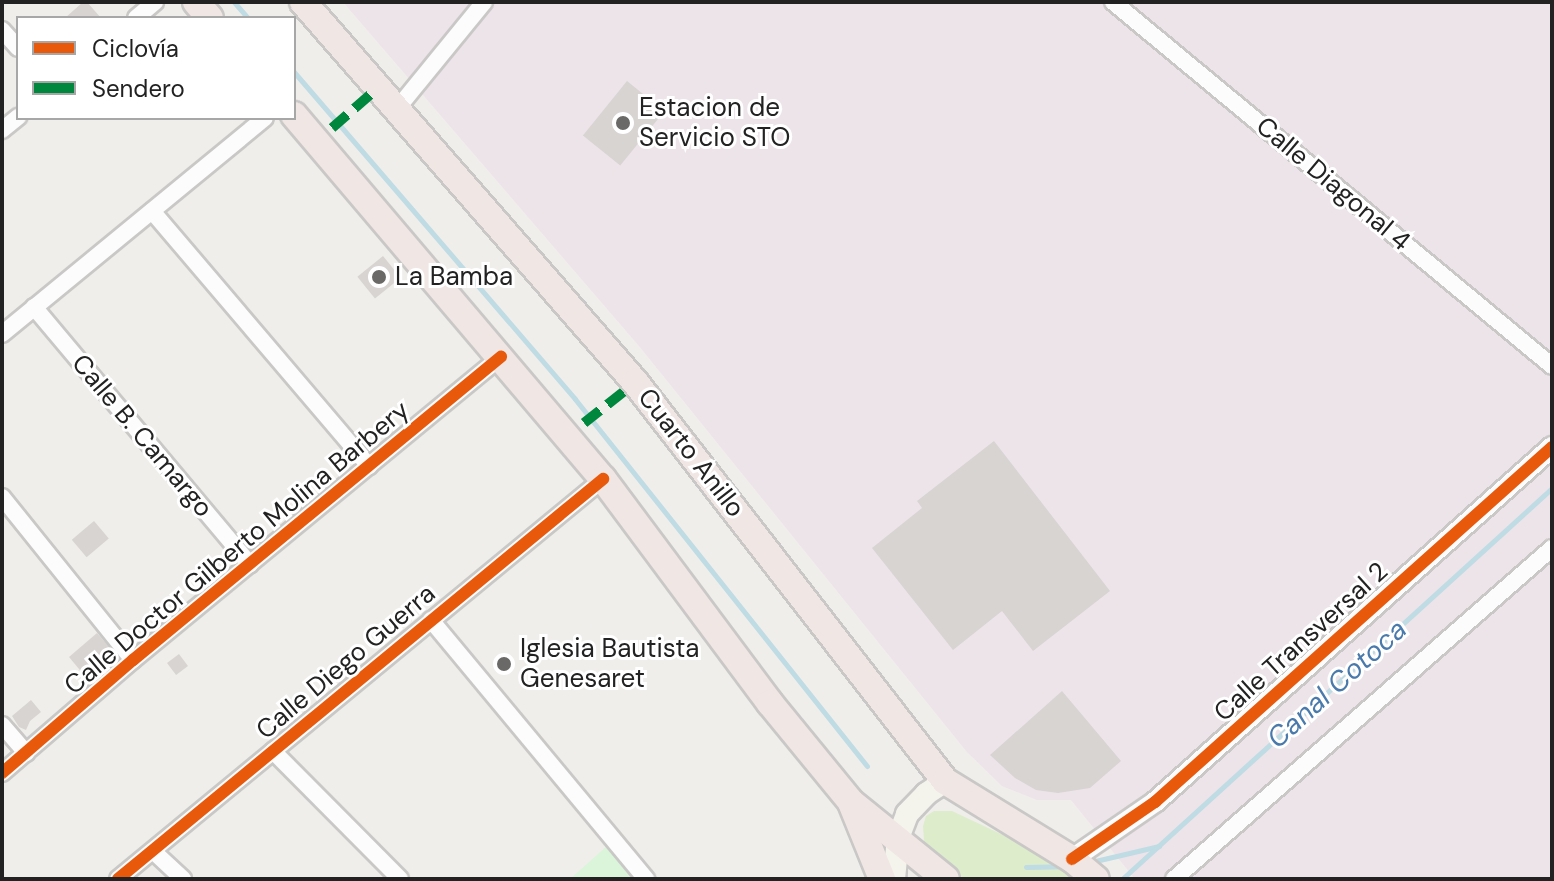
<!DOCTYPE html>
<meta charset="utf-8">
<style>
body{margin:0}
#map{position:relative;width:1554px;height:881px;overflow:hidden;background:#f0eeeb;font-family:"DM Sans",sans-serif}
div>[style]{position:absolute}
.industrial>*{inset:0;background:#ede4e9}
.grass>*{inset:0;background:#ddeccb}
.park>*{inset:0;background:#daf5da}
.stream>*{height:5px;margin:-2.5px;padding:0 2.5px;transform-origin:2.5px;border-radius:2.5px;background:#bfdbe3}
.building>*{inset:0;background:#d7d4d2;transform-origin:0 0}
.roads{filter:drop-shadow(2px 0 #c9c8c7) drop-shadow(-2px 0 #c9c8c7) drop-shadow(0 2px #c9c8c7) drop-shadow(0 -2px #c9c8c7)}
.minor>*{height:16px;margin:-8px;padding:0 8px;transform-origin:8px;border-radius:8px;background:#fdfcfc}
.tertiary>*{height:20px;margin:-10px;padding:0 10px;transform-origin:10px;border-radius:10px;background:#fdfcfc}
.secondary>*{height:22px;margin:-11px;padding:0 11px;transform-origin:11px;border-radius:11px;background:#f4f4ed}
.trunk>*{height:26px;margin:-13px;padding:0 13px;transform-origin:13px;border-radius:13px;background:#f0e6e4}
.quiet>*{height:10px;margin-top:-5px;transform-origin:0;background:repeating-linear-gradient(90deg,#00873e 0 20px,transparent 0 30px)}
.cycleway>*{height:12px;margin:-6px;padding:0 6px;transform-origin:6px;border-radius:6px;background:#e8590c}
.dots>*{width:22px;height:22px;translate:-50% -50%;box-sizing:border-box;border:4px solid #fff;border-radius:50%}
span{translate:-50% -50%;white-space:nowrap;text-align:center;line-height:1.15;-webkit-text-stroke:6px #fff;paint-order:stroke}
.poi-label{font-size:26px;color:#222}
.left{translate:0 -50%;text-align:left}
.street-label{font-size:26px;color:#222}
.water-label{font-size:28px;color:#4a7aab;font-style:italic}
.frame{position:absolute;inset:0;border:4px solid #222;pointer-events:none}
.legend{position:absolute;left:16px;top:16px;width:280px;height:104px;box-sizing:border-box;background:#fff;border:2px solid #a7a7a7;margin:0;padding:10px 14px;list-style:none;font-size:24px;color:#222}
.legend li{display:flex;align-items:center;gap:16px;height:40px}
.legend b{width:40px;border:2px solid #a7a7a7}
</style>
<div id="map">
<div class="industrial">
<div style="clip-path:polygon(343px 2px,1552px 2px,1552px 879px,1135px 879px,1071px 800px,1037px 800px,1002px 786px,967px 752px,639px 346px)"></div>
</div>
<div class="grass">
<div style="clip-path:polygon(934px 811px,952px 811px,1039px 852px,1073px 879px,964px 879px,924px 842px,923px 826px,926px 816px)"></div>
</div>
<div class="park">
<div style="clip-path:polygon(608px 845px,638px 879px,570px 879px)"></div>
</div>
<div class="stream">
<div style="left:234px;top:2px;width:21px;rotate:49deg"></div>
<div style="left:294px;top:72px;width:431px;rotate:49.3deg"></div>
<div style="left:575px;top:399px;width:469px;rotate:51.5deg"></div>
<div style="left:1091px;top:862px;width:70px;rotate:-13.2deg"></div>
<div style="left:1026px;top:867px;width:39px;rotate:-1deg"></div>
<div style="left:1122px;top:879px;width:581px;rotate:-42.28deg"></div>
</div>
<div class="building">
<div style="clip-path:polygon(83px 2px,87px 2px,101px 18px,65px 18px)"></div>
<div style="left:627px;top:81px;width:48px;height:70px;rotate:39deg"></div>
<div style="left:383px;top:256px;width:28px;height:33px;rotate:51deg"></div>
<div style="clip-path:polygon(994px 441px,1110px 591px,1033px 651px,1002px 611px,953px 650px,872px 548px,922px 508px,917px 501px)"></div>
<div style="left:94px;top:521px;width:23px;height:29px;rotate:50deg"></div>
<div style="clip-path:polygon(97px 633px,110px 648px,108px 654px,84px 675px,69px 657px)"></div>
<div style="left:179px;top:654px;width:15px;height:15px;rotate:53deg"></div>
<div style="clip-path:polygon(1062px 691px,1121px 761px,1090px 788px,1058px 793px,1036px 790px,1015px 778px,990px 755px)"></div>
<div style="clip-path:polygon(31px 700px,41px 712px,30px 721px,26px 730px,19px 727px,12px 716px)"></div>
</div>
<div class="roads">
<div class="minor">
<div style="left:1113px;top:2px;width:570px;rotate:39.66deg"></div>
<div style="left:136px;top:18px;width:25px;rotate:-40deg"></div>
<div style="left:2px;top:30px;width:24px;rotate:48deg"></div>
<div style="left:396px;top:110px;width:139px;rotate:-50.8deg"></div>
<div style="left:2px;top:130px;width:21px;rotate:-39deg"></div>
<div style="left:152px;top:211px;width:335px;rotate:49.6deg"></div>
<div style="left:34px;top:307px;width:336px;rotate:50deg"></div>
<div style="left:2px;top:334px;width:340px;rotate:-39.4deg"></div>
<div style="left:2px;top:497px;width:209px;rotate:51.2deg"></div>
<div style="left:431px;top:620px;width:337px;rotate:50.3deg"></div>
<div style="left:2px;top:725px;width:37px;rotate:49deg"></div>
<div style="left:273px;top:751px;width:180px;rotate:45.2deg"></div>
<div style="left:2px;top:773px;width:173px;rotate:-40.8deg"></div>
<div style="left:133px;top:660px;width:477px;rotate:-39.5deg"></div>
<div style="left:153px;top:851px;width:41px;rotate:43deg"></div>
<div style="left:118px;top:879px;width:629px;rotate:-39.51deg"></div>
<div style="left:1174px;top:879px;width:502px;rotate:-41.21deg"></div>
</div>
<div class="tertiary">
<div style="left:1072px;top:859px;width:101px;rotate:-34.5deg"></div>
<div style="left:1155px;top:802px;width:533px;rotate:-41.8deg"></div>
</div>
<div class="secondary">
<div style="left:894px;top:879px;width:41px;rotate:-84.4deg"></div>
<div style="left:898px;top:838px;width:26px;rotate:-69deg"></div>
<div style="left:907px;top:814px;width:28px;rotate:-46deg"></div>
<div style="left:926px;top:794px;width:23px;rotate:-34deg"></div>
</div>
<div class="trunk">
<div style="left:196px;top:2px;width:21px;rotate:49deg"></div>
<div style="left:303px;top:2px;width:505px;rotate:48.86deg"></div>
<div style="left:635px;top:382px;width:505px;rotate:52.15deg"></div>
<div style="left:945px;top:781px;width:149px;rotate:31.6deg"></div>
<div style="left:1072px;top:859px;width:31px;rotate:40deg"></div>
<div style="left:294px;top:115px;width:477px;rotate:49.7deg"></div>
<div style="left:603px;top:479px;width:279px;rotate:53.3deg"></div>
<div style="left:770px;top:703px;width:128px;rotate:50.7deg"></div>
<div style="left:851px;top:802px;width:122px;rotate:39deg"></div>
<div style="left:852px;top:805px;width:80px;rotate:67.9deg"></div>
</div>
</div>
<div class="quiet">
<div style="left:332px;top:128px;width:52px;rotate:-41.1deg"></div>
<div style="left:584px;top:423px;width:55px;rotate:-38.3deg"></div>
</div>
<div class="cycleway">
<div style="left:2px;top:773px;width:173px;rotate:-40.8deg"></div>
<div style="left:133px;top:660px;width:477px;rotate:-39.5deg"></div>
<div style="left:1072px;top:859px;width:101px;rotate:-34.5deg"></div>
<div style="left:1155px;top:802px;width:533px;rotate:-41.8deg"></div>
<div style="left:118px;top:879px;width:629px;rotate:-39.51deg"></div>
</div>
<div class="dots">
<div style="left:623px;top:123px;background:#6a6968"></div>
<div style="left:379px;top:277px;background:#6a6968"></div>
<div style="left:504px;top:664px;background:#6a6968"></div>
</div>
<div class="poi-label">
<span class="left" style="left:639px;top:123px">Estacion de<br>Servicio STO</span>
<span class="left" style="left:395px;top:277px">La Bamba</span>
<span class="left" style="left:520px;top:664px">Iglesia Bautista<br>Genesaret</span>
</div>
<div class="street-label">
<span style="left:1333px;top:184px;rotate:40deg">Calle Diagonal 4</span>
<span style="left:142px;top:436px;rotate:50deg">Calle B. Camargo</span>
<span style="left:691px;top:453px;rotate:52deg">Cuarto Anillo</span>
<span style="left:237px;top:548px;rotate:-40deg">Calle Doctor Gilberto Molina Barbery</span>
<span style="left:1301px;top:642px;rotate:-42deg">Calle Transversal 2</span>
<span style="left:346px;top:662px;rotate:-40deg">Calle Diego Guerra</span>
</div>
<div class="water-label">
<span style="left:1337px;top:684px;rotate:-42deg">Canal Cotoca</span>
</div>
<div class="frame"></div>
<ul class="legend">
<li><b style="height:10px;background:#e8590c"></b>Ciclovía</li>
<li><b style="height:10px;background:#00873e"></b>Sendero</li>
</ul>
</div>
